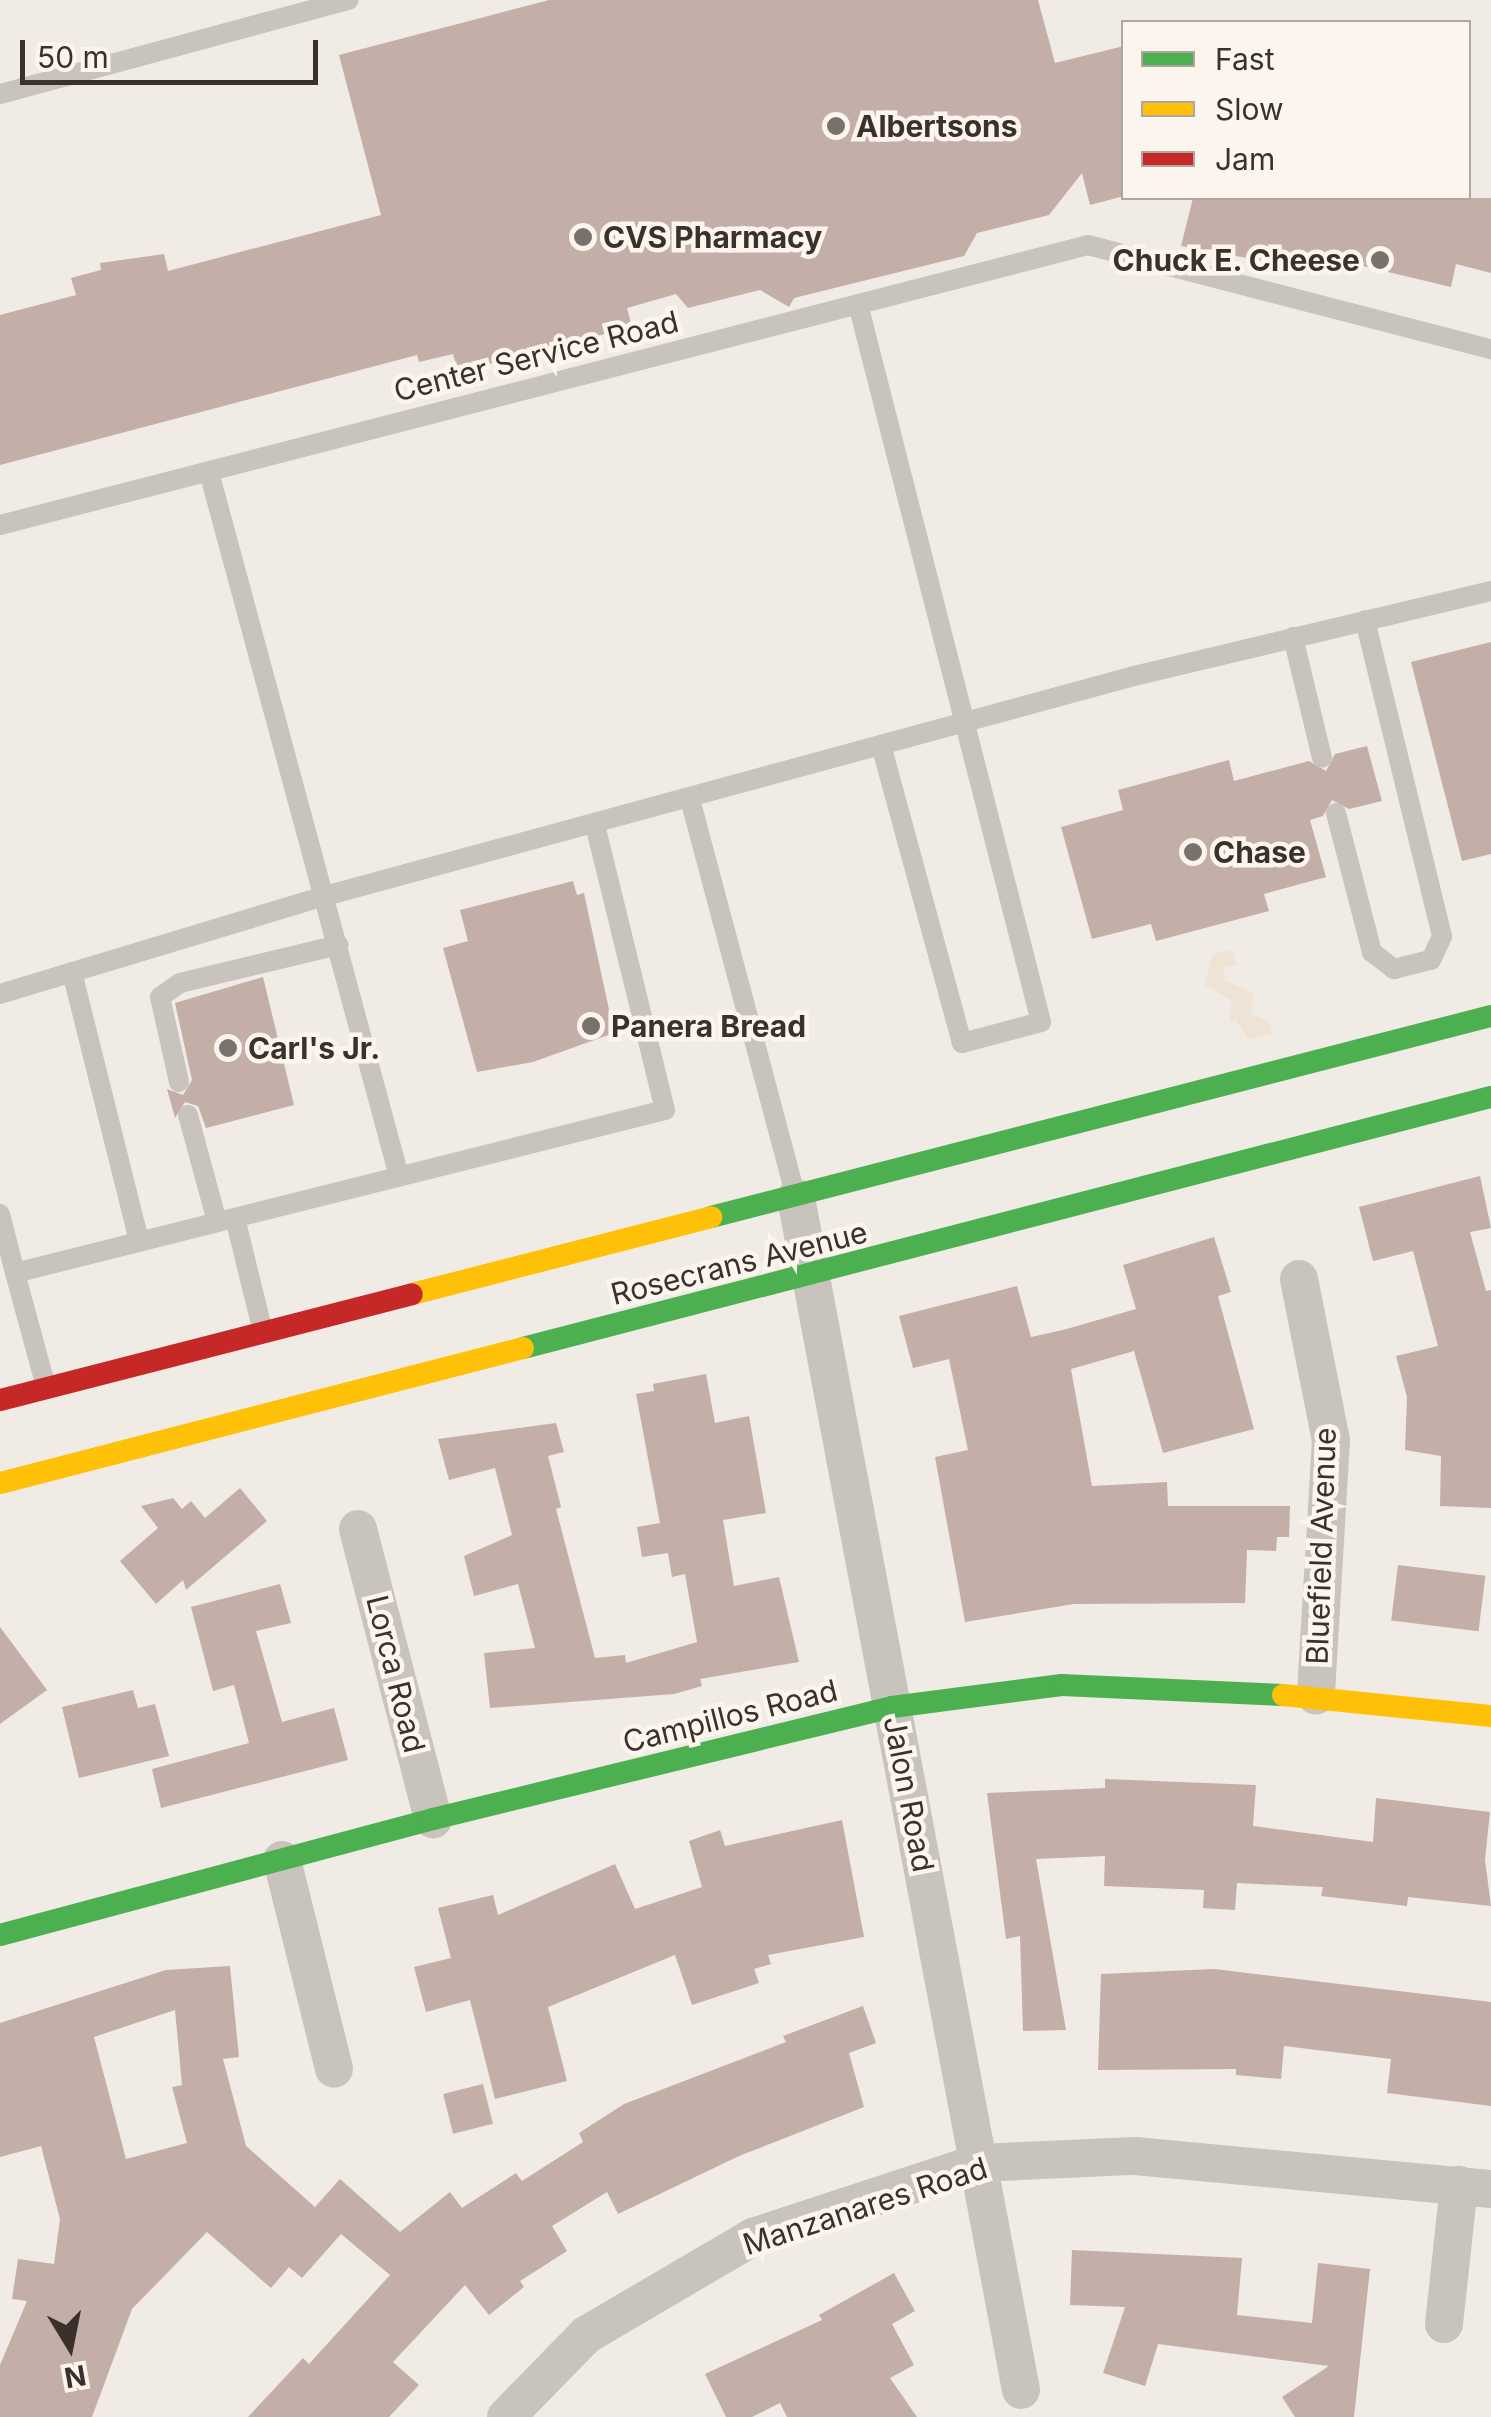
<!DOCTYPE html>
<style>
body{margin:0}
#map{position:relative;width:1491px;height:2417px;overflow:hidden;background:#f0ebe5;font-family:Inter,sans-serif}
div>[style]{position:absolute}
.plaza>*{inset:0;background:#eee3d5}
.building>*{inset:0;background:#c3afa7;transform-origin:0 0}
.lane>*{height:20px;margin:-10px;padding:0 10px;transform-origin:10px;border-radius:10px;background:#c9c3be}
.street>*{height:38px;margin:-19px;padding:0 19px;transform-origin:19px;border-radius:19px;background:#c9c3be}
.fast>*{height:22px;margin:-11px;padding:0 11px;transform-origin:11px;border-radius:11px;background:#4caf50}
.slow>*{height:22px;margin:-11px;padding:0 11px;transform-origin:11px;border-radius:11px;background:#ffc107}
.jam>*{height:22px;margin:-11px;padding:0 11px;transform-origin:11px;border-radius:11px;background:#c62828}
.dots>*{width:28px;height:28px;translate:-50% -50%;box-sizing:border-box;border:5px solid #fbf5ee;border-radius:50%}
span{translate:-50% -50%;white-space:nowrap;text-align:center;line-height:1.15;-webkit-text-stroke:9px #fbf5ee;paint-order:stroke}
.poi-label{font-size:30px;color:#3b302b;font-weight:700}
.left{translate:0 -50%;text-align:left}
.right{translate:-100% -50%;text-align:right}
.street-label{font-size:30px;color:#3b302b}
.legend{position:absolute;left:1121px;top:20px;width:350px;height:180px;box-sizing:border-box;background:#fbf5ee;border:2px solid #aea6a0;margin:0;padding:12px 18px;list-style:none;font-size:30px;color:#3b302b}
.legend li{display:flex;align-items:center;gap:20px;height:50px}
.legend b{width:50px;border:2px solid #aea6a0}
.north{position:absolute;left:20px;top:2297px;width:100px;height:100px;-webkit-text-stroke:8px #fbf5ee;paint-order:stroke;rotate:170deg;font-size:28px;font-weight:700;line-height:40px;text-align:center;color:#3b302b}
.north::after{content:'';display:block;margin:auto;width:35px;height:45px;background:#3b302b;clip-path:polygon(50% 0,100% 100%,50% 72%,0 100%)}
.scale{position:absolute;left:20px;top:40px;width:298px;height:45px;box-sizing:border-box;border:5px solid #3b302b;border-top:0;padding-left:12px;font-size:30px;line-height:35px;white-space:nowrap;color:#3b302b;-webkit-text-stroke:8px #fbf5ee;paint-order:stroke}
</style>
<div id="map">
<div class="plaza">
<div style="clip-path:polygon(1234px 950px,1237px 965px,1223px 968px,1225px 981px,1254px 993px,1251px 1014px,1269px 1022px,1272px 1034px,1248px 1039px,1236px 1020px,1229px 1022px,1232px 1000px,1204px 985px,1213px 954px)"></div>
</div>
<div class="building">
<div style="clip-path:polygon(549px 0,1038px 0,1055px 63px,1124px 46px,1124px 196px,1090px 205px,1082px 173px,1049px 215px,977px 233px,964px 256px,794px 298px,789px 307px,760px 290px,688px 308px,676px 294px,627px 308px,632px 327px,458px 372px,453px 354px,419px 362px,417px 355px,0 465px,0 315px,76px 295px,71px 278px,101px 270px,100px 263px,164px 254px,168px 271px,381px 215px,339px 55px)"></div>
<div style="clip-path:polygon(1193px 198px,1491px 198px,1491px 273px,1456px 264px,1451px 287px,1300px 251px,1296px 267px,1181px 246px)"></div>
<div style="clip-path:polygon(1491px 642px,1491px 854px,1462px 861px,1411px 662px)"></div>
<div style="clip-path:polygon(1367px 746px,1382px 801px,1349px 809px,1332px 800px,1323px 816px,1310px 820px,1326px 877px,1264px 894px,1269px 911px,1156px 941px,1151px 924px,1092px 939px,1061px 827px,1123px 810px,1118px 790px,1229px 760px,1234px 781px,1309px 761px,1326px 771px,1335px 754px)"></div>
<div style="clip-path:polygon(573px 881px,577px 895px,584px 893px,614px 1033px,533px 1062px,477px 1072px,443px 948px,468px 941px,460px 910px)"></div>
<div style="clip-path:polygon(263px 977px,294px 1105px,206px 1128px,198px 1106px,185px 1102px,175px 1118px,167px 1089px,183px 1095px,192px 1080px,175px 1003px)"></div>
<div style="clip-path:polygon(1480px 1176px,1491px 1228px,1470px 1232px,1486px 1291px,1491px 1290px,1491px 1508px,1440px 1506px,1441px 1456px,1405px 1450px,1407px 1397px,1396px 1356px,1438px 1346px,1413px 1251px,1373px 1261px,1359px 1207px)"></div>
<div style="clip-path:polygon(1214px 1237px,1231px 1292px,1218px 1296px,1254px 1429px,1163px 1453px,1134px 1351px,1071px 1369px,1092px 1486px,1167px 1482px,1168px 1506px,1290px 1506px,1289px 1537px,1277px 1537px,1276px 1551px,1247px 1550px,1245px 1603px,1074px 1604px,965px 1622px,935px 1457px,968px 1450px,949px 1359px,913px 1368px,899px 1316px,1017px 1286px,1031px 1337px,1063px 1330px,1136px 1309px,1123px 1265px)"></div>
<div style="clip-path:polygon(706px 1374px,715px 1423px,749px 1416px,766px 1513px,723px 1520px,734px 1586px,779px 1577px,799px 1662px,700px 1679px,702px 1686px,674px 1694px,490px 1708px,484px 1653px,535px 1648px,518px 1584px,474px 1596px,464px 1556px,512px 1535px,495px 1468px,449px 1480px,438px 1439px,556px 1423px,564px 1452px,548px 1456px,561px 1507px,556px 1509px,595px 1658px,625px 1655px,626px 1663px,697px 1642px,685px 1574px,672px 1577px,668px 1553px,642px 1557px,637px 1527px,660px 1523px,636px 1394px,654px 1391px,653px 1384px)"></div>
<div style="clip-path:polygon(240px 1488px,267px 1521px,186px 1590px,183px 1580px,156px 1604px,120px 1561px,158px 1528px,141px 1506px,173px 1498px,182px 1509px,191px 1501px,205px 1518px)"></div>
<div style="left:1398px;top:1565px;width:88px;height:56px;rotate:7deg"></div>
<div style="clip-path:polygon(280px 1584px,291px 1623px,256px 1631px,282px 1722px,334px 1708px,348px 1760px,161px 1808px,152px 1769px,249px 1743px,234px 1685px,213px 1691px,191px 1607px)"></div>
<div style="clip-path:polygon(0 1627px,47px 1690px,0 1724px)"></div>
<div style="clip-path:polygon(133px 1690px,138px 1708px,155px 1704px,169px 1756px,79px 1778px,62px 1707px)"></div>
<div style="clip-path:polygon(1105px 1779px,1256px 1785px,1253px 1826px,1373px 1842px,1376px 1798px,1490px 1812px,1485px 1860px,1491px 1906px,1408px 1897px,1407px 1906px,1321px 1896px,1323px 1887px,1237px 1883px,1235px 1910px,1203px 1908px,1204px 1890px,1104px 1886px,1105px 1856px,1036px 1859px,1066px 2030px,1023px 2031px,1020px 1936px,1006px 1939px,987px 1793px,1105px 1788px)"></div>
<div style="clip-path:polygon(842px 1820px,864px 1937px,768px 1955px,771px 1964px,754px 1969px,759px 1983px,692px 2005px,675px 1955px,548px 2007px,567px 2081px,495px 2099px,470px 2000px,426px 2012px,414px 1967px,451px 1958px,438px 1908px,493px 1895px,498px 1915px,615px 1864px,635px 1909px,702px 1887px,689px 1841px,720px 1830px,725px 1846px)"></div>
<div style="clip-path:polygon(evenodd,230px 1966px,239px 2057px,223px 2059px,246px 2146px,315px 2207px,340px 2179px,400px 2232px,450px 2192px,462px 2208px,516px 2173px,522px 2181px,583px 2142px,579px 2133px,624px 2104px,786px 2042px,783px 2036px,863px 2006px,876px 2043px,849px 2053px,864px 2107px,739px 2156px,618px 2214px,607px 2192px,552px 2226px,567px 2251px,520px 2281px,524px 2287px,489px 2315px,465px 2285px,393px 2362px,419px 2385px,389px 2417px,248px 2417px,303px 2358px,309px 2364px,390px 2275px,341px 2234px,302px 2278px,289px 2267px,271px 2288px,207px 2232px,132px 2309px,92px 2417px,0 2417px,0 2365px,27px 2301px,12px 2299px,18px 2259px,54px 2264px,60px 2219px,41px 2146px,0 2157px,0 2023px,166px 1970px,230px 1966px,175px 2010px,182px 2085px,172px 2087px,187px 2143px,126px 2159px,94px 2037px,175px 2010px)"></div>
<div style="clip-path:polygon(1214px 1969px,1491px 2002px,1491px 2106px,1387px 2093px,1391px 2059px,1284px 2046px,1281px 2079px,1236px 2075px,1236px 2069px,1098px 2070px,1101px 1974px)"></div>
<div style="left:483px;top:2084px;width:41px;height:41px;rotate:76deg"></div>
<div style="clip-path:polygon(1072px 2250px,1242px 2258px,1237px 2315px,1312px 2323px,1318px 2263px,1370px 2269px,1354px 2417px,1295px 2417px,1282px 2397px,1329px 2366px,1158px 2344px,1145px 2386px,1103px 2373px,1125px 2307px,1070px 2305px)"></div>
<div style="clip-path:polygon(894px 2273px,915px 2311px,892px 2324px,914px 2365px,890px 2378px,917px 2417px,787px 2417px,780px 2403px,752px 2417px,726px 2417px,705px 2374px,822px 2320px,819px 2315px)"></div>
</div>
<div class="lane">
<div style="left:0;top:94px;width:361px;rotate:-15.1deg"></div>
<div style="left:858px;top:304px;width:741px;rotate:75.7deg"></div>
<div style="left:1041px;top:1022px;width:82px;rotate:165.1deg"></div>
<div style="left:962px;top:1043px;width:309px;rotate:-105.2deg"></div>
<div style="left:209px;top:472px;width:729px;rotate:74.9deg"></div>
<div style="left:0;top:525px;width:1123px;rotate:-14.43deg"></div>
<div style="left:1088px;top:245px;width:416px;rotate:14.5deg"></div>
<div style="left:1293px;top:637px;width:124px;rotate:76.5deg"></div>
<div style="left:690px;top:799px;width:409px;rotate:75.1deg"></div>
<div style="left:1336px;top:813px;width:144px;rotate:75.5deg"></div>
<div style="left:1372px;top:952px;width:28px;rotate:38deg"></div>
<div style="left:1394px;top:969px;width:38px;rotate:-14deg"></div>
<div style="left:1431px;top:960px;width:26px;rotate:-65deg"></div>
<div style="left:1442px;top:936px;width:325px;rotate:-103.7deg"></div>
<div style="left:72px;top:972px;width:277px;rotate:76deg"></div>
<div style="left:0;top:994px;width:339px;rotate:-16.8deg"></div>
<div style="left:325px;top:896px;width:838px;rotate:-15.21deg"></div>
<div style="left:1134px;top:676px;width:367px;rotate:-13.4deg"></div>
<div style="left:179px;top:1082px;width:87px;rotate:-102.6deg"></div>
<div style="left:160px;top:997px;width:24px;rotate:-35deg"></div>
<div style="left:180px;top:983px;width:163px;rotate:-13.5deg"></div>
<div style="left:188px;top:1115px;width:111px;rotate:74.8deg"></div>
<div style="left:0;top:1214px;width:61px;rotate:75.7deg"></div>
<div style="left:235px;top:1218px;width:117px;rotate:76.2deg"></div>
<div style="left:46px;top:1387px;width:118px;rotate:-105.2deg"></div>
<div style="left:15px;top:1273px;width:670px;rotate:-14.08deg"></div>
<div style="left:665px;top:1110px;width:294px;rotate:-103.8deg"></div>
</div>
<div class="street">
<div style="left:796px;top:1198px;width:1213px;rotate:79.31deg"></div>
<div style="left:1299px;top:1279px;width:164px;rotate:78.8deg"></div>
<div style="left:1331px;top:1440px;width:256px;rotate:93.4deg"></div>
<div style="left:358px;top:1529px;width:300px;rotate:75.5deg"></div>
<div style="left:282px;top:1860px;width:215px;rotate:76deg"></div>
<div style="left:1444px;top:2324px;width:140px;rotate:-83.8deg"></div>
<div style="left:506px;top:2417px;width:115px;rotate:-45.7deg"></div>
<div style="left:586px;top:2335px;width:194px;rotate:-30.4deg"></div>
<div style="left:753px;top:2237px;width:237px;rotate:-18.2deg"></div>
<div style="left:978px;top:2163px;width:157px;rotate:-2.6deg"></div>
<div style="left:1135px;top:2156px;width:358px;rotate:5.3deg"></div>
</div>
<div class="fast">
<div style="left:711px;top:1217px;width:805px;rotate:-14.45deg"></div>
<div style="left:523px;top:1348px;width:1000px;rotate:-14.54deg"></div>
<div style="left:0;top:1935px;width:448px;rotate:-15deg"></div>
<div style="left:433px;top:1819px;width:472px;rotate:-13.7deg"></div>
<div style="left:892px;top:1707px;width:171px;rotate:-7.4deg"></div>
<div style="left:1062px;top:1685px;width:221px;rotate:2.6deg"></div>
</div>
<div class="slow">
<div style="left:412px;top:1294px;width:309px;rotate:-14.4deg"></div>
<div style="left:0;top:1483px;width:540px;rotate:-14.47deg"></div>
<div style="left:1283px;top:1695px;width:209px;rotate:5.8deg"></div>
</div>
<div class="jam">
<div style="left:0;top:1400px;width:425px;rotate:-14.4deg"></div>
</div>
<div class="dots">
<div style="left:836px;top:126px;background:#7a716c"></div>
<div style="left:583px;top:237px;background:#7a716c"></div>
<div style="left:1380px;top:260px;background:#7a716c"></div>
<div style="left:1193px;top:852px;background:#7a716c"></div>
<div style="left:591px;top:1026px;background:#7a716c"></div>
<div style="left:228px;top:1048px;background:#7a716c"></div>
</div>
<div class="poi-label">
<span class="left" style="left:856px;top:126px">Albertsons</span>
<span class="left" style="left:603px;top:237px">CVS Pharmacy</span>
<span class="right" style="left:1360px;top:260px">Chuck E. Cheese</span>
<span class="left" style="left:1213px;top:852px">Chase</span>
<span class="left" style="left:611px;top:1026px">Panera Bread</span>
<span class="left" style="left:248px;top:1048px">Carl's Jr.</span>
</div>
<div class="street-label">
<span style="left:536px;top:356px;rotate:-14deg">Center Service Road</span>
<span style="left:739px;top:1263px;rotate:-14deg">Rosecrans Avenue</span>
<span style="left:1321px;top:1546px;rotate:-88deg">Bluefield Avenue</span>
<span style="left:396px;top:1674px;rotate:76deg">Lorca Road</span>
<span style="left:730px;top:1716px;rotate:-14deg">Campillos Road</span>
<span style="left:909px;top:1794px;rotate:79deg">Jalon Road</span>
<span style="left:865px;top:2206px;rotate:-18deg">Manzanares Road</span>
</div>
<ul class="legend">
<li><b style="height:12px;background:#4caf50"></b>Fast</li>
<li><b style="height:12px;background:#ffc107"></b>Slow</li>
<li><b style="height:12px;background:#c62828"></b>Jam</li>
</ul>
<div class="north">N</div>
<div class="scale">50 m</div>
</div>
